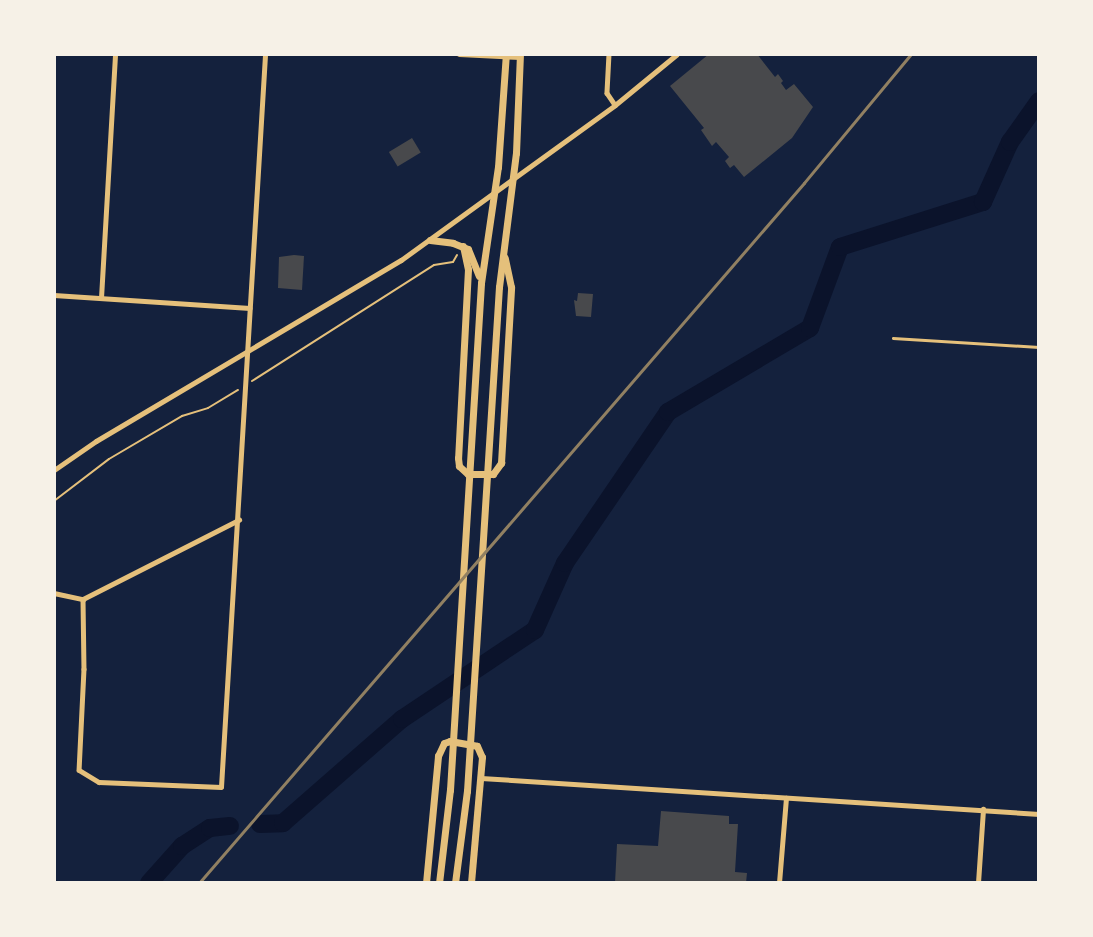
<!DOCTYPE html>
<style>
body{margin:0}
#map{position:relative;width:1093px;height:937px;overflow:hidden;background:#14213d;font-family:Karla,sans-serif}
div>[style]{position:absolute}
.river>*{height:18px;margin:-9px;padding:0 9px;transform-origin:9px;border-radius:9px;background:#0b132b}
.building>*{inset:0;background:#48494c;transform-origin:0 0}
.path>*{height:2px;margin:-1px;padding:0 1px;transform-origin:1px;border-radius:1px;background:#e5c07b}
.service>*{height:2.5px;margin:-1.25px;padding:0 1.25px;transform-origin:1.25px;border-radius:1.25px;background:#e5c07b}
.minor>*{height:4.5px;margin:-2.25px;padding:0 2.25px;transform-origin:2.25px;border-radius:2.25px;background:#e5c07b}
.tertiary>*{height:5px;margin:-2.5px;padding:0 2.5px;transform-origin:2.5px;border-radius:2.5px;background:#e5c07b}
.primary>*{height:7px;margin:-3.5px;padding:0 3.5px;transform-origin:3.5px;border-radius:3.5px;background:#e5c07b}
.rail>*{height:2.5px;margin:-1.25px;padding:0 1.25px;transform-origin:1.25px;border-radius:1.25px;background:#918062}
span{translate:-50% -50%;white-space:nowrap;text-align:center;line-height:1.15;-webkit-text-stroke:6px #f6f1e7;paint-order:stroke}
.frame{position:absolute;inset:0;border:56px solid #f6f1e7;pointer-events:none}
</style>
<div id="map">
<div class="river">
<div style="left:260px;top:824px;width:23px;rotate:-2deg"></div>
<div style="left:283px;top:823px;width:158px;rotate:-41.2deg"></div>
<div style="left:402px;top:719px;width:160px;rotate:-33.8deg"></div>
<div style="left:535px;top:630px;width:73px;rotate:-65.9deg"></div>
<div style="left:565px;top:563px;width:183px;rotate:-55.7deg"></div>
<div style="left:668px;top:412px;width:165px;rotate:-30.6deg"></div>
<div style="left:810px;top:328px;width:86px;rotate:-69.7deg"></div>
<div style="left:840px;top:247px;width:150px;rotate:-17.5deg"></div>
<div style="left:983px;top:202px;width:66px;rotate:-65.8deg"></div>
<div style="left:1010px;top:142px;width:50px;rotate:-54.7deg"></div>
<div style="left:149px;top:883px;width:50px;rotate:-48.3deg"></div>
<div style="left:182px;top:846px;width:33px;rotate:-33deg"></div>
<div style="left:210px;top:828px;width:20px;rotate:-6deg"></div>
</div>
<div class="building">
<div style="clip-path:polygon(709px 54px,757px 54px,775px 77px,778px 74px,783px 81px,781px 83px,786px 90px,794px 84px,813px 107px,792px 138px,744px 177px,734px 165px,730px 168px,725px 161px,729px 157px,716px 142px,712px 146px,701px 130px,704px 128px,670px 86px)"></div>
<div style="left:412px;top:138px;width:17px;height:27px;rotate:59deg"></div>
<div style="clip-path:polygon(294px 255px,304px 256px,302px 290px,278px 288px,279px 257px)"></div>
<div style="clip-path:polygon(578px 293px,593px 294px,591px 317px,576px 316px,574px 300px,577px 301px)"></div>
<div style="clip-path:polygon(661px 811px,729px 816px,729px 824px,738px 824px,735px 872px,747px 873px,746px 883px,615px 883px,617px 844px,658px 846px)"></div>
</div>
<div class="path">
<div style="left:252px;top:381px;width:216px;rotate:-32.5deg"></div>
<div style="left:434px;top:265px;width:19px;rotate:-9deg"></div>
<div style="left:453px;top:262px;width:8px;rotate:-60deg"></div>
<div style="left:54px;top:501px;width:69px;rotate:-37.4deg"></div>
<div style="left:109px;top:459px;width:85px;rotate:-30.5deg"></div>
<div style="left:182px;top:416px;width:27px;rotate:-17deg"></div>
<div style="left:208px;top:408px;width:35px;rotate:-31deg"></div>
</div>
<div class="service">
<div style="left:893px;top:338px;width:146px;rotate:3.5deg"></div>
</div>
<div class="minor">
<div style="left:459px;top:54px;width:61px;rotate:2.8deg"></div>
<div style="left:609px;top:54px;width:39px;rotate:93deg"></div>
<div style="left:607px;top:93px;width:14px;rotate:56deg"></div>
<div style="left:54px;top:295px;width:196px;rotate:3.8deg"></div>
<div style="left:101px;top:298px;width:244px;rotate:-86.7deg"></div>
<div style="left:54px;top:593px;width:30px;rotate:12deg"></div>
<div style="left:83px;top:599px;width:175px;rotate:-26.9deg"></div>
<div style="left:83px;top:599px;width:70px;rotate:89.2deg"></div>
<div style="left:84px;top:669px;width:101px;rotate:92.8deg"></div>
<div style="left:79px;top:770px;width:23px;rotate:31deg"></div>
<div style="left:99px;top:782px;width:122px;rotate:2.3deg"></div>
<div style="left:221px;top:787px;width:734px;rotate:-86.56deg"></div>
<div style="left:481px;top:778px;width:559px;rotate:3.69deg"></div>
<div style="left:779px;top:883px;width:85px;rotate:-85.3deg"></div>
<div style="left:978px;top:883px;width:74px;rotate:-86.1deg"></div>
</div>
<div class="tertiary">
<div style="left:54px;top:470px;width:51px;rotate:-34.6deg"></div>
<div style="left:96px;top:441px;width:355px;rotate:-30.7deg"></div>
<div style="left:401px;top:260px;width:264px;rotate:-35.9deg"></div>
<div style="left:615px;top:105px;width:80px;rotate:-39.4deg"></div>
</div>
<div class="primary">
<div style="left:430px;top:240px;width:23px;rotate:7deg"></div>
<div style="left:453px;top:243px;width:16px;rotate:22deg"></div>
<div style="left:468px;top:249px;width:29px;rotate:68deg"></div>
<div style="left:463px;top:246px;width:24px;rotate:78deg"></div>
<div style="left:468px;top:269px;width:189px;rotate:93deg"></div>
<div style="left:458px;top:458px;width:8px;rotate:83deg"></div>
<div style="left:459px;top:466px;width:12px;rotate:42deg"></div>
<div style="left:468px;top:474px;width:25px"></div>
<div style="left:493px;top:474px;width:14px;rotate:-54deg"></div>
<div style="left:501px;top:463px;width:176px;rotate:-86.7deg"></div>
<div style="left:511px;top:287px;width:30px;rotate:-102deg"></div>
<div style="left:426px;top:883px;width:128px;rotate:-84.6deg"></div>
<div style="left:438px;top:756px;width:14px;rotate:-65deg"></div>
<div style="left:444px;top:743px;width:6px;rotate:-18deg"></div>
<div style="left:450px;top:741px;width:27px;rotate:10deg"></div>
<div style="left:477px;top:746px;width:12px;rotate:66deg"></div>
<div style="left:482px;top:757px;width:126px;rotate:95deg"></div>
<div style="left:439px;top:883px;width:94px;rotate:-83.3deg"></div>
<div style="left:450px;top:790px;width:508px;rotate:-86.5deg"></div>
<div style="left:481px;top:283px;width:117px;rotate:-81.7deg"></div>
<div style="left:498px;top:167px;width:113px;rotate:-86deg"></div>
<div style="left:455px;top:883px;width:93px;rotate:-82.6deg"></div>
<div style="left:467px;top:791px;width:505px;rotate:-86.37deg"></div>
<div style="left:499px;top:287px;width:135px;rotate:-82.8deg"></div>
<div style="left:516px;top:153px;width:99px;rotate:-87.7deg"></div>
</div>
<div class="rail">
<div style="left:199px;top:883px;width:925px;rotate:-49.16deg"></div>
<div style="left:804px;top:183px;width:168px;rotate:-50.3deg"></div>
</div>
<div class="frame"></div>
</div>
